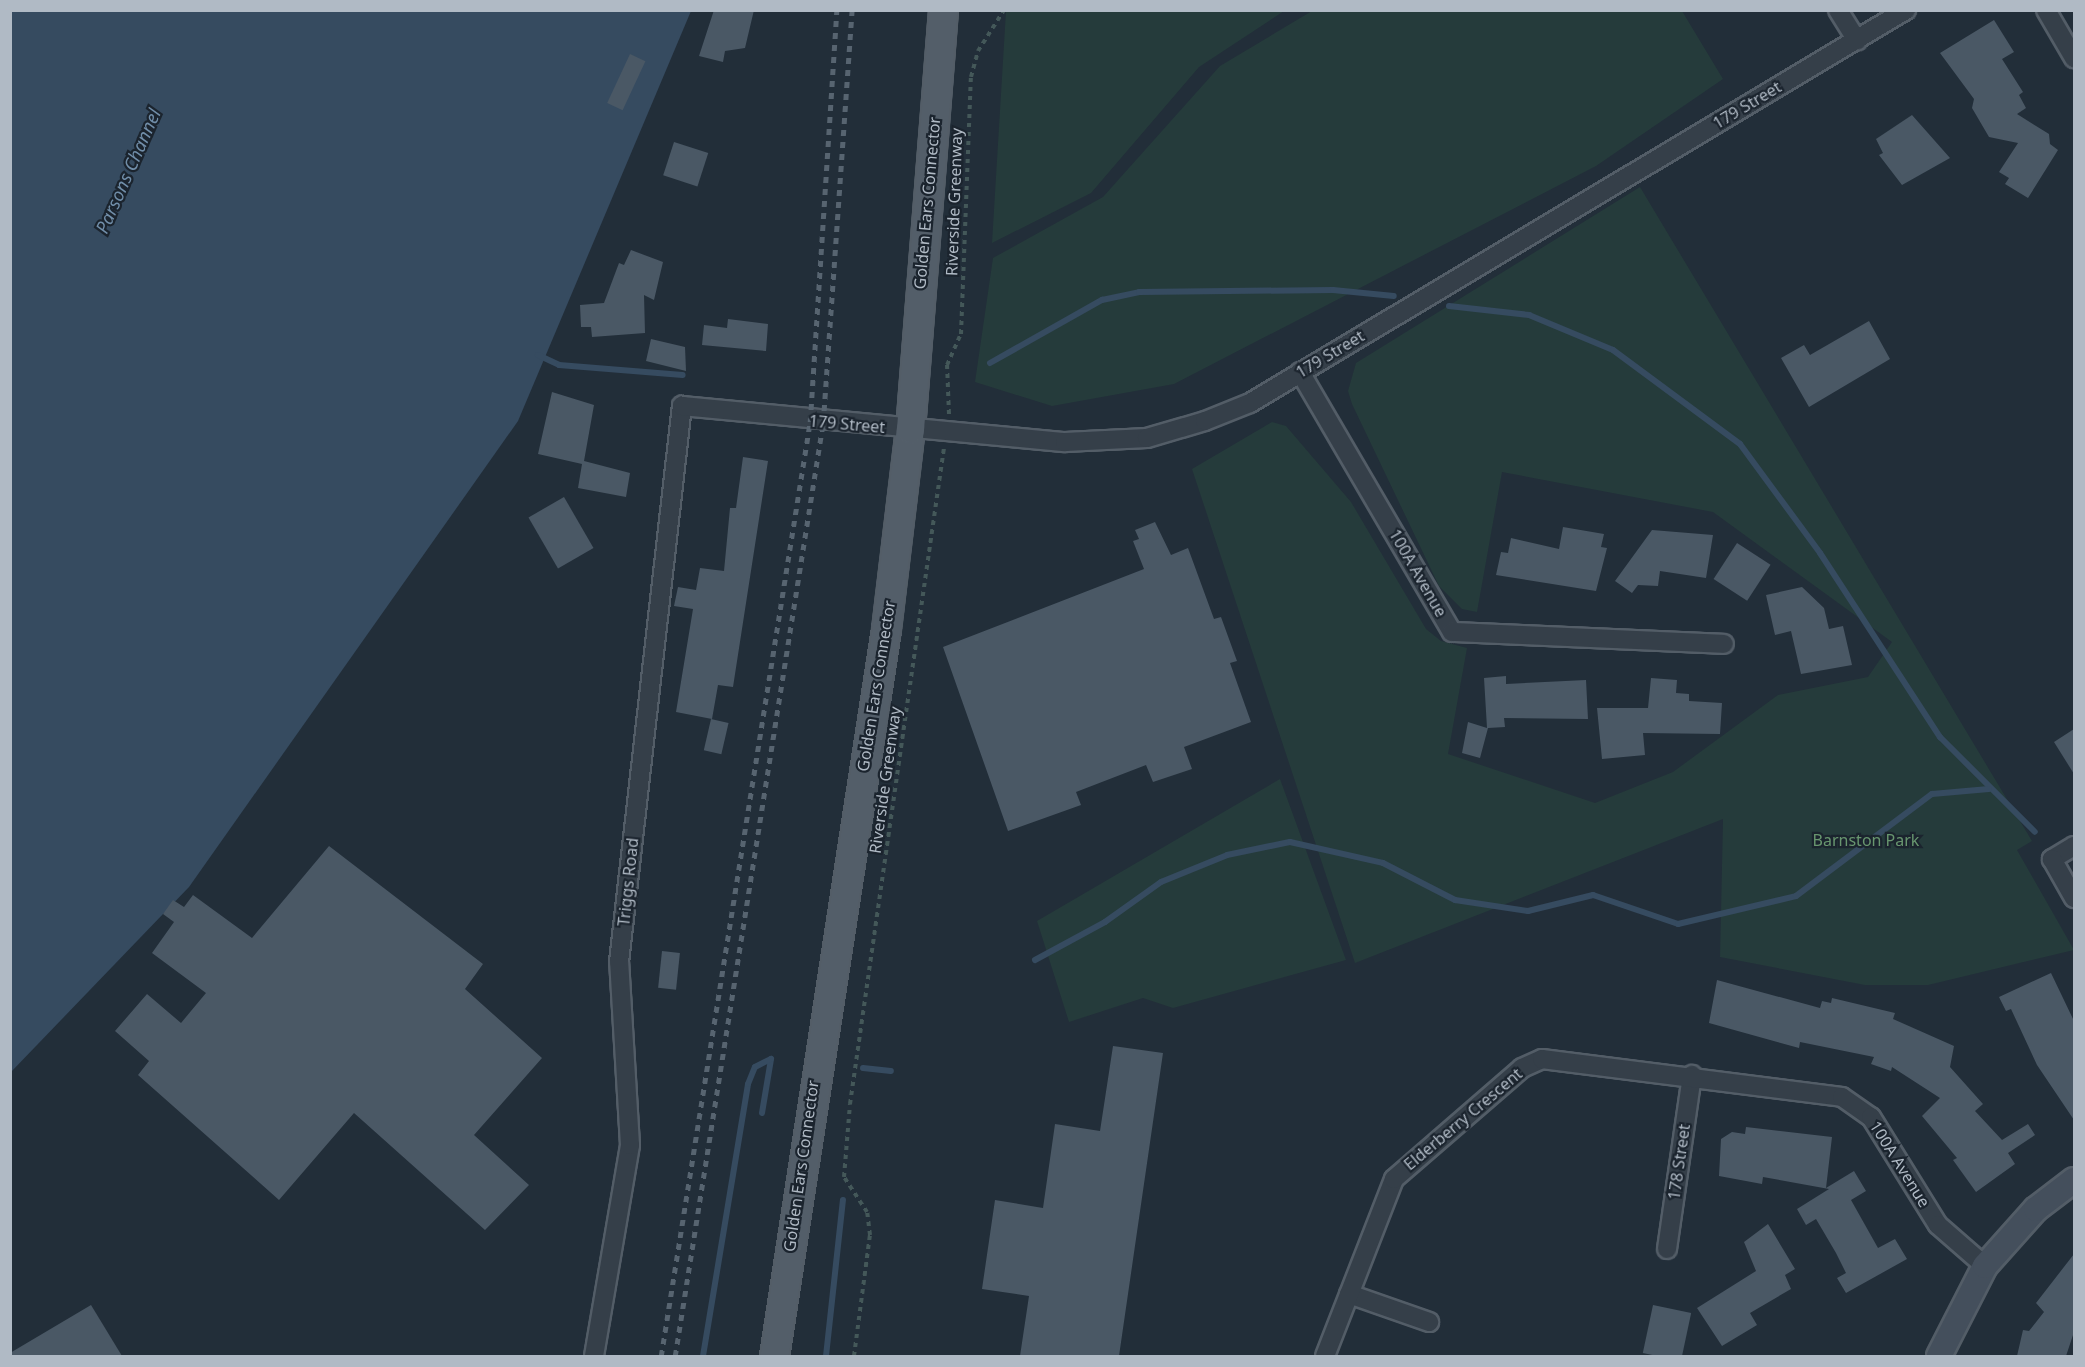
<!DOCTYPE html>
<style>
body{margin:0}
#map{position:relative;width:2085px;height:1367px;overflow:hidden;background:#222e39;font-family:"Noto Sans",sans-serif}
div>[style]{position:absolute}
.green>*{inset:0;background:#253b3b}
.water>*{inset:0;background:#364b60}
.stream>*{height:6px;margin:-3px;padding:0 3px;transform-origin:3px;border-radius:3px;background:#364b60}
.building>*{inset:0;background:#4a5865;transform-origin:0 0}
.path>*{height:4px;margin-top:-2px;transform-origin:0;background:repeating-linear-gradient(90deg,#445859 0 4.5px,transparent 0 9px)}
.roads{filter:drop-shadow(2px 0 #535d67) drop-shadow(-2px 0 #535d67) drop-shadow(0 2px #535d67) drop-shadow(0 -2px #535d67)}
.street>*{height:18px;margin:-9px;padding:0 9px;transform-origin:9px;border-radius:9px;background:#353f49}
.secondary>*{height:24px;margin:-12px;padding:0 12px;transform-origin:12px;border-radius:12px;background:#444f5c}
.primary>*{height:27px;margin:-13.5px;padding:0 13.5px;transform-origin:13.5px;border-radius:13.5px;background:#535e69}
.rail>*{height:4.5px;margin-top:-2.25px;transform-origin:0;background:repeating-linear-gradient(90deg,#576470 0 6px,transparent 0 12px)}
span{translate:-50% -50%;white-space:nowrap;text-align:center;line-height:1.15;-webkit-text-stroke:4.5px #1b242e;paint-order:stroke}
.street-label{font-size:16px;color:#b0bac5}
.park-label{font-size:16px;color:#68966f}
.water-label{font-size:18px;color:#718ea9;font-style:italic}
.frame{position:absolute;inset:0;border:12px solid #b0bac5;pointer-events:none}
</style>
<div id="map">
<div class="green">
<div style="clip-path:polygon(1006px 11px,1006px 10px,1284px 11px,1199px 67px,1091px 193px,992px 243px)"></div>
<div style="clip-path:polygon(1312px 11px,1682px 11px,1723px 79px,1596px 166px,1174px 384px,1052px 406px,975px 382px,993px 258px,1103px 197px,1220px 66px)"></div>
<div style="clip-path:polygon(1640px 187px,2032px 841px,2017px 850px,2074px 950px,1928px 985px,1865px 985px,1720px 957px,1723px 819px,1355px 963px,1192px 469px,1272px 422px,1286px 426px,1351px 502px,1426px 629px,1441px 641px,1467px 648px,1448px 754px,1595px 803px,1673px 772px,1778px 695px,1868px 677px,1892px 642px,1713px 512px,1502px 472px,1477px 612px,1462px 609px,1439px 586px,1352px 404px,1348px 391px,1356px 363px)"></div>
<div style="clip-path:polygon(1280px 779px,1346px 960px,1173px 1008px,1143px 998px,1069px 1022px,1037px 921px)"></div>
</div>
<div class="water">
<div style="clip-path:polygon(11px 11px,691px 11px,518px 421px,189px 887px,11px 1072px)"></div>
</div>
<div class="stream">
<div style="left:1449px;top:306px;width:81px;rotate:6.4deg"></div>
<div style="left:1529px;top:315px;width:91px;rotate:22.6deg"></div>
<div style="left:1613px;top:350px;width:158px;rotate:36.5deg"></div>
<div style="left:1740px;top:444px;width:135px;rotate:53.7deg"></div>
<div style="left:1820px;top:553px;width:220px;rotate:56.9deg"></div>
<div style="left:1940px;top:737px;width:134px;rotate:45deg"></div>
<div style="left:538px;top:355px;width:23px;rotate:25deg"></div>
<div style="left:559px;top:365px;width:124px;rotate:4.6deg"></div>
<div style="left:990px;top:363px;width:129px;rotate:-29.4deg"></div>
<div style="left:1102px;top:300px;width:38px;rotate:-12deg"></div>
<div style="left:1139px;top:292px;width:194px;rotate:-0.6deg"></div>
<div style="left:1333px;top:290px;width:61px;rotate:5.6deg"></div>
<div style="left:1035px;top:960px;width:80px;rotate:-28.5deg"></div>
<div style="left:1105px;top:922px;width:69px;rotate:-35.5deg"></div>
<div style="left:1161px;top:882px;width:71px;rotate:-22.2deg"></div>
<div style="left:1227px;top:855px;width:64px;rotate:-11.7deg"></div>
<div style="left:1290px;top:842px;width:95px;rotate:12.7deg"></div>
<div style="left:1383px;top:863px;width:81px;rotate:27.2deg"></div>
<div style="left:1455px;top:900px;width:74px;rotate:8.6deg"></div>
<div style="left:1528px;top:911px;width:67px;rotate:-13.8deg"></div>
<div style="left:1593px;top:895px;width:90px;rotate:18.8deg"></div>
<div style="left:1678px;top:924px;width:121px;rotate:-13.3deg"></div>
<div style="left:1796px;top:896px;width:170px;rotate:-36.9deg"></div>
<div style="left:1932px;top:794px;width:57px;rotate:-5deg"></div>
<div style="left:863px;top:1068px;width:28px;rotate:6deg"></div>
<div style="left:762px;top:1113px;width:55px;rotate:-80.5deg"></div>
<div style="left:703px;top:1356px;width:276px;rotate:-80.6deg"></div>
<div style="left:748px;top:1084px;width:18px;rotate:-68deg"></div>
<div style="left:755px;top:1067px;width:18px;rotate:-27deg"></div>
<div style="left:826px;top:1356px;width:157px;rotate:-83.8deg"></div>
</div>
<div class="building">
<div style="clip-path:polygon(714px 10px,754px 10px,745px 48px,725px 51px,723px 62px,699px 56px)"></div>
<div style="clip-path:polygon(1994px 20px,2014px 52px,2002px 59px,2023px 92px,2019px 95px,2026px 108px,2017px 114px,2049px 134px,2050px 144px,2058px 150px,2028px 198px,2005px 184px,2009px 178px,1999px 172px,2018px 143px,1989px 137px,1972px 108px,1974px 99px,1940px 53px)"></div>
<div style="left:630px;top:54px;width:17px;height:54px;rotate:25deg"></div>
<div style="clip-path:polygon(1912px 115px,1950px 158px,1902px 185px,1879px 155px,1883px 153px,1876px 139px)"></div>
<div style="left:674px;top:142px;width:36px;height:35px;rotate:18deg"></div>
<div style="clip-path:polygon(631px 250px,663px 262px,654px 300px,644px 295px,645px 333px,592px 337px,591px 327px,581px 327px,580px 305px,604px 303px,619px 263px,624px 265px)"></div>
<div style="clip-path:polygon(728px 319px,768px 324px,766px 351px,702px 345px,704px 325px,727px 328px)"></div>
<div style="clip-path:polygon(1869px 321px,1890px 359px,1809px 407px,1781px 358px,1804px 345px,1810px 355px)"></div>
<div style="clip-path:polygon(651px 339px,685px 347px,686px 371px,646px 361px)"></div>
<div style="clip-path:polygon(552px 392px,594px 405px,584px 461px,630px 473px,626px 497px,578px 488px,582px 464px,538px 454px)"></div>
<div style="clip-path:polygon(743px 457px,768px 461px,733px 687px,718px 685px,712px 719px,676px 712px,693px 609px,674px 606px,678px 587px,696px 590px,700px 568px,724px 571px,730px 508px,736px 508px)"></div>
<div style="left:564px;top:497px;width:59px;height:41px;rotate:60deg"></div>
<div style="clip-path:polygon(1155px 522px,1171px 555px,1188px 548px,1214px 619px,1221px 617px,1237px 661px,1230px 663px,1251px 722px,1184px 747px,1192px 769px,1153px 782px,1146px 765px,1076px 792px,1081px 805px,1008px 831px,943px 647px,1144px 569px,1133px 541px,1139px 539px,1135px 530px)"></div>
<div style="clip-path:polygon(1563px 527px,1604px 534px,1601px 547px,1607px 548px,1596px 591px,1496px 575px,1501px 552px,1508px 553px,1511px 538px,1559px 549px)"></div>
<div style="clip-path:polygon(1652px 530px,1713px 535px,1706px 578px,1660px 571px,1658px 586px,1638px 585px,1632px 593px,1615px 581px)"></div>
<div style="left:1737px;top:543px;width:40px;height:43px;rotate:33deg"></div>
<div style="clip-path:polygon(1802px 587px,1824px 608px,1829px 629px,1843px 626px,1852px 665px,1801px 674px,1791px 631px,1775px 635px,1766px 595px)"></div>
<div style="clip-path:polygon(1506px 676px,1506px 684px,1586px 680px,1588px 719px,1504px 718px,1505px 727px,1488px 728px,1480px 758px,1462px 753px,1468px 722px,1487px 728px,1484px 678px)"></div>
<div style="clip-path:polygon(1651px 678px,1677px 680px,1676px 693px,1689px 694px,1689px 701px,1722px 703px,1720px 734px,1643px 733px,1645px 755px,1602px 759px,1597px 708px,1648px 708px)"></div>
<div style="left:711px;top:719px;width:18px;height:32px;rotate:13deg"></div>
<div style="clip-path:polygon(2074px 729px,2074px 774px,2054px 742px)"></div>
<div style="clip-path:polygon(329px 846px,483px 964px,465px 989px,542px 1058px,474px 1135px,529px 1185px,485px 1230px,354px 1113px,279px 1200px,138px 1075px,149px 1061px,115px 1031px,147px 994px,181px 1023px,206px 993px,152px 953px,174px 922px,163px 914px,173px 900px,184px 907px,193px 895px,252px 938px)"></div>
<div style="left:662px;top:951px;width:18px;height:37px;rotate:6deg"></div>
<div style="clip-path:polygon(2051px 973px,2074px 1021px,2074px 1120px,2037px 1065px,2011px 1009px,2006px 1011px,1999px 997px)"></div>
<div style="clip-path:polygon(1717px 980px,1820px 1008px,1822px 1001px,1831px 1003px,1832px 998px,1895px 1013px,1893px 1019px,1954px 1046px,1950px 1067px,1983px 1104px,1975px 1111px,2002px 1140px,2028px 1124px,2035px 1135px,2008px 1153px,2015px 1164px,1976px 1192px,1953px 1160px,1957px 1158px,1922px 1116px,1940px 1098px,1892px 1067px,1891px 1071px,1871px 1064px,1874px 1057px,1800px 1042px,1799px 1048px,1709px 1023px)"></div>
<div style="clip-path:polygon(1113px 1046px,1163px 1053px,1119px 1356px,1020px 1356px,1029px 1296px,982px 1289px,995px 1200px,1043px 1208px,1055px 1124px,1100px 1131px)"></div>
<div style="clip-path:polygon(1746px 1127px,1832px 1137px,1826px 1188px,1854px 1171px,1866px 1191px,1851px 1200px,1878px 1248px,1895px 1239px,1907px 1259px,1846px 1293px,1837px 1278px,1846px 1273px,1836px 1253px,1816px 1219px,1806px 1225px,1797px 1209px,1829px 1189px,1763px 1177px,1762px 1184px,1719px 1176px,1721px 1139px,1732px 1132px,1745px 1134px)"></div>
<div style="clip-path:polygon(1768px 1224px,1795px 1269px,1785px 1275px,1791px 1289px,1750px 1313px,1757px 1325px,1722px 1346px,1697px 1308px,1756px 1271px,1744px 1242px)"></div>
<div style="clip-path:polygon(2074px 1254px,2074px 1332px,2066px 1356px,2017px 1356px,2023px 1330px,2029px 1331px,2044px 1312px,2036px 1303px)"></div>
<div style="clip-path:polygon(91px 1305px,122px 1356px,10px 1356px,10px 1353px)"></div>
<div style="left:1653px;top:1305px;width:39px;height:49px;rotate:12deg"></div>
</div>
<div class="path">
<div style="left:949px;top:414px;width:49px;rotate:-92.3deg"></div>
<div style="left:947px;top:365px;width:34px;rotate:-66deg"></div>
<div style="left:961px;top:334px;width:257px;rotate:-87.8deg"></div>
<div style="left:971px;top:77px;width:27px;rotate:-75deg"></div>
<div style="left:978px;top:51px;width:49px;rotate:-57.6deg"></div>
<div style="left:854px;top:1356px;width:122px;rotate:-82.5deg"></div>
<div style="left:870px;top:1235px;width:23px;rotate:-97deg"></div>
<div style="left:867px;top:1212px;width:42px;rotate:-123.3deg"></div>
<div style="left:844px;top:1177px;width:73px;rotate:-85.3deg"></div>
<div style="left:850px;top:1104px;width:663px;rotate:-81.85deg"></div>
</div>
<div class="roads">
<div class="street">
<div style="left:1838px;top:10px;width:36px;rotate:58deg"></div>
<div style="left:2046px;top:10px;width:56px;rotate:59.7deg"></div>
<div style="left:1300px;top:372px;width:301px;rotate:59.7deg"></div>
<div style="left:1452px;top:632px;width:272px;rotate:2.5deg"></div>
<div style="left:2074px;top:846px;width:26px;rotate:149deg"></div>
<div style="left:2052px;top:859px;width:45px;rotate:60.6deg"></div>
<div style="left:1667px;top:1249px;width:176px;rotate:-81.8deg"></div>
<div style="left:1349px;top:1294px;width:85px;rotate:19.3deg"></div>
<div style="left:594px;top:1356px;width:214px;rotate:-80.3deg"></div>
<div style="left:630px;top:1145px;width:183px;rotate:-93.4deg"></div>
<div style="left:619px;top:962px;width:560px;rotate:-83.54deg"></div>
<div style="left:682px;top:406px;width:385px;rotate:5.4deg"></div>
<div style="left:1065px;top:442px;width:82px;rotate:-2.8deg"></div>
<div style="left:1147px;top:438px;width:60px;rotate:-16.3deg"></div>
<div style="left:1205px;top:421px;width:48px;rotate:-21.8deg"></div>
<div style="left:1250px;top:403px;width:765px;rotate:-30.93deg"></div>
<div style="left:1325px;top:1356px;width:190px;rotate:-68.7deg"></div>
<div style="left:1394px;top:1179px;width:169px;rotate:-40.9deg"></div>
<div style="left:1522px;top:1068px;width:22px;rotate:-24deg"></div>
<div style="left:1542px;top:1059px;width:302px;rotate:7.2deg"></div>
<div style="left:1842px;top:1097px;width:35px;rotate:35deg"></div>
<div style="left:1871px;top:1117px;width:127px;rotate:58.2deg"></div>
<div style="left:1938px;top:1225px;width:62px;rotate:41.1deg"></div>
</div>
<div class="secondary">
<div style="left:1939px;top:1356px;width:101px;rotate:-62.9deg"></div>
<div style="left:1985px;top:1266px;width:76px;rotate:-48.2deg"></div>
<div style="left:2036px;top:1209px;width:48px;rotate:-37.3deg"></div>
</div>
<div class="primary">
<div style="left:774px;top:1356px;width:736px;rotate:-81.24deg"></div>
<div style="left:886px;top:629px;width:201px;rotate:-83.2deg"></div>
<div style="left:910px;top:429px;width:420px;rotate:-85.5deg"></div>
</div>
</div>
<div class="rail">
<div style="left:661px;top:1356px;width:946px;rotate:-80.94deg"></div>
<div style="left:810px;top:422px;width:413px;rotate:-86.3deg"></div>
<div style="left:675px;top:1356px;width:945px;rotate:-80.99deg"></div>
<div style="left:823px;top:423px;width:414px;rotate:-86deg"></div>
</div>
<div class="street-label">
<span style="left:1747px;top:105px;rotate:-31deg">179 Street</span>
<span style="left:954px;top:202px;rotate:-88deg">Riverside Greenway</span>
<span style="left:927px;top:203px;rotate:-85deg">Golden Ears Connector</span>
<span style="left:1330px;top:354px;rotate:-31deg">179 Street</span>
<span style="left:847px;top:424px;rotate:5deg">179 Street</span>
<span style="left:1418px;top:573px;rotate:60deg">100A Avenue</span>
<span style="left:876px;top:686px;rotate:-81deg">Golden Ears Connector</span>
<span style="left:885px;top:780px;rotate:-82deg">Riverside Greenway</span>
<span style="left:628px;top:882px;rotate:-84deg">Triggs Road</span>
<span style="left:1463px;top:1119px;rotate:-40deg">Elderberry Crescent</span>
<span style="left:1679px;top:1162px;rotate:-82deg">178 Street</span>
<span style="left:1900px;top:1164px;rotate:58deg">100A Avenue</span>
<span style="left:801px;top:1166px;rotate:-82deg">Golden Ears Connector</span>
</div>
<div class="park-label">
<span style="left:1866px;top:840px">Barnston Park</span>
</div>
<div class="water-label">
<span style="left:128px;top:171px;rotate:-66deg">Parsons Channel</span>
</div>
<div class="frame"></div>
</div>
